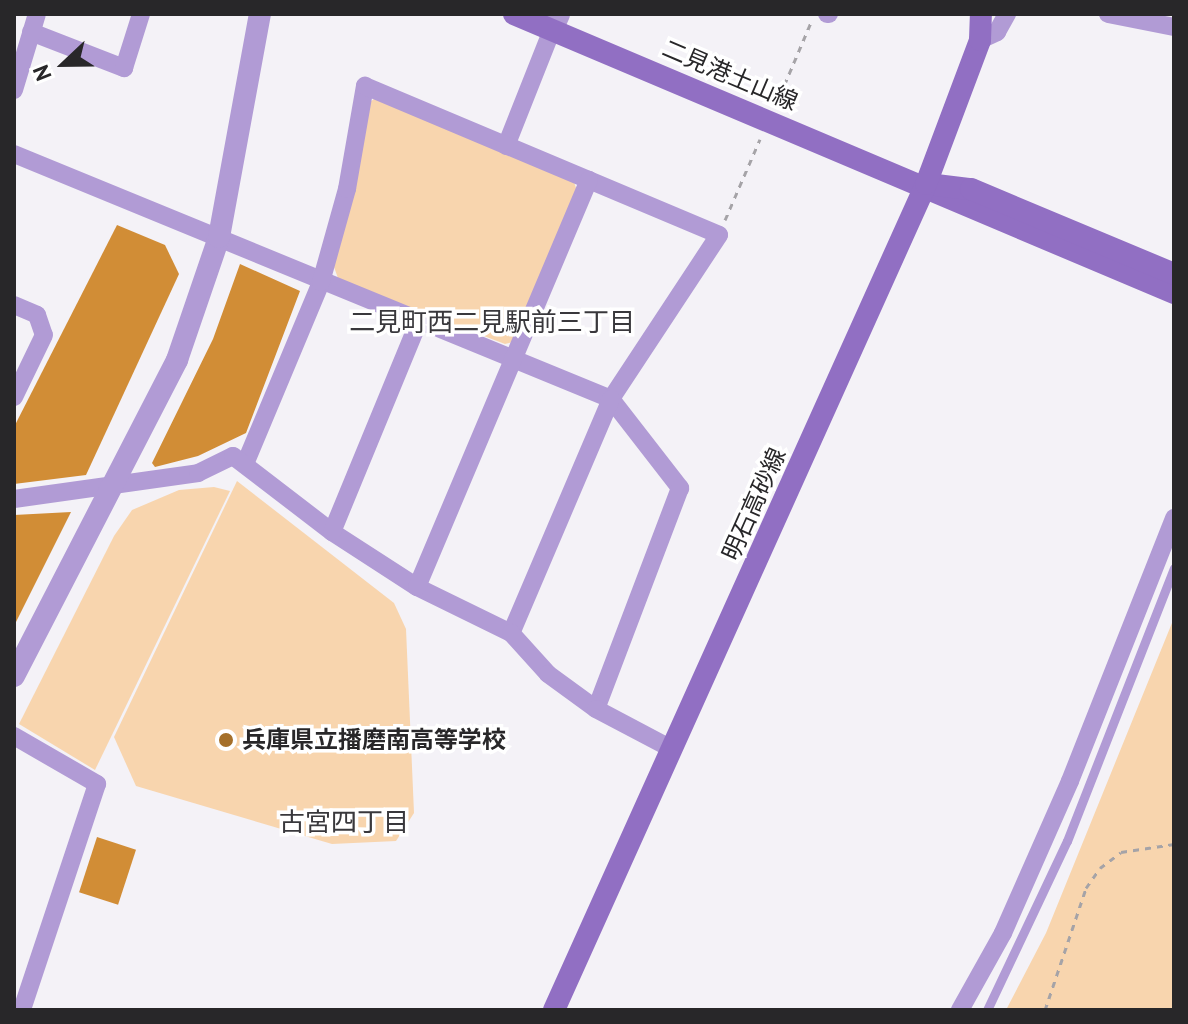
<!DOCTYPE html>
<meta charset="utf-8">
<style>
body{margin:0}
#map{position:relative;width:1188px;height:1024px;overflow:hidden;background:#f4f2f7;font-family:"PT Sans","Noto Sans JP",sans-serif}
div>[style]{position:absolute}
.green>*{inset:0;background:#f8d5ae}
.water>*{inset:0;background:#d18d36;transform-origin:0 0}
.path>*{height:3px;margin-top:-1.5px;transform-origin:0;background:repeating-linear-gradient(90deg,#a5a3a7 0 6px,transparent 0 12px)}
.service>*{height:9px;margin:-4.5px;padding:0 4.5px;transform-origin:4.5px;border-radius:4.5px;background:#b19bd5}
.minor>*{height:18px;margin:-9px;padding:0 9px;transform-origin:9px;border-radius:9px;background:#b19bd5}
.tertiary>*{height:22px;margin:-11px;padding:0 11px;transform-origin:11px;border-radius:11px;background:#b19bd5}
.secondary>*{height:22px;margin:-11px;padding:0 11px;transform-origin:11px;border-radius:11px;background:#916fc3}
.dots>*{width:22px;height:22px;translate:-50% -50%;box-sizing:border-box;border:4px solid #fff;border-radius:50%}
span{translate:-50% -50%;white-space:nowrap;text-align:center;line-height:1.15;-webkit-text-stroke:7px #fff;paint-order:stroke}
.street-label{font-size:24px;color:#282729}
.poi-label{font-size:24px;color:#282729;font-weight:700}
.left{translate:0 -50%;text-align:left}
.neighbourhood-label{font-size:26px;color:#39383c}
.frame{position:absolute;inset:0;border:16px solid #282729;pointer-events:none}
.north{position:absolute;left:24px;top:24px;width:80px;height:80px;-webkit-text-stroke:6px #fff;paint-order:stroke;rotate:248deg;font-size:22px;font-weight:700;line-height:32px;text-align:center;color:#282729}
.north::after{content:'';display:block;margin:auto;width:28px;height:36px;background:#282729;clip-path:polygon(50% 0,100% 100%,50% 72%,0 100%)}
</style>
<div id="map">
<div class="green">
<div style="clip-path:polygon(375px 98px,574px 182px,577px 191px,513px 342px,505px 344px,339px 281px,334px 267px,369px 103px)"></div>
<div style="clip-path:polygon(237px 481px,394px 603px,406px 629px,414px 813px,396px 841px,332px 844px,136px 786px,114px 737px)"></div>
<div style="clip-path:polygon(214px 487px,230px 491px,95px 770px,19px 724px,114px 536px,132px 510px,179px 490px)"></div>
<div style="clip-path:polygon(1174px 618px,1174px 1010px,1006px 1010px,1046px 933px)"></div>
</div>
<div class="water">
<div style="clip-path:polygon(117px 225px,165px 245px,179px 274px,86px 475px,14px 484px,14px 427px)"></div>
<div style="clip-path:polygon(240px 264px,300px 291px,246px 433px,198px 456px,155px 467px,152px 463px,213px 339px)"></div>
<div style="clip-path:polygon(71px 512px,14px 626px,14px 515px)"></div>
<div style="left:97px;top:837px;width:41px;height:58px;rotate:18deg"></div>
</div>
<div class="path">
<div style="left:775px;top:107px;width:92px;rotate:-67deg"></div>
<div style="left:725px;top:220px;width:88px;rotate:-66.6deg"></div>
<div style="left:1045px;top:1010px;width:129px;rotate:-71.4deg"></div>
<div style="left:1086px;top:888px;width:24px;rotate:-55deg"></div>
<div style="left:1100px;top:868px;width:26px;rotate:-37deg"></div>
<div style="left:1121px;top:852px;width:54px;rotate:-8.6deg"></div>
</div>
<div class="service">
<div style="left:987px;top:1010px;width:187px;rotate:-64.7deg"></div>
<div style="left:1067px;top:841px;width:293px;rotate:-68.6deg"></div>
</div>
<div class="minor">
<div style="left:827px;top:14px;width:2px"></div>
<div style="left:1108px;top:14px;width:67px;rotate:11.1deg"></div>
<div style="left:31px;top:32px;width:100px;rotate:21.2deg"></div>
<div style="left:124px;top:68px;width:57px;rotate:-72.5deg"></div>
<div style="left:980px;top:40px;width:19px;rotate:-25deg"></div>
<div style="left:997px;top:32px;width:21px;rotate:-61deg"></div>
<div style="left:14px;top:90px;width:79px;rotate:-73.2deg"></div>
<div style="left:506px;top:146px;width:125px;rotate:-68.4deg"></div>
<div style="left:14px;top:154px;width:645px;rotate:22.31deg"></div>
<div style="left:611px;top:399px;width:113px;rotate:52.2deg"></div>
<div style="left:680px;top:488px;width:236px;rotate:110.8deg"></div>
<div style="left:14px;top:305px;width:25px;rotate:23deg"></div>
<div style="left:37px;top:315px;width:21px;rotate:71deg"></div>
<div style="left:44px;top:335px;width:69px;rotate:115.8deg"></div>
<div style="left:245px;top:464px;width:197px;rotate:-67.3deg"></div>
<div style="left:321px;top:282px;width:97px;rotate:-74.4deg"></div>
<div style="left:347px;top:189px;width:105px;rotate:-80.1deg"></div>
<div style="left:365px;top:86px;width:384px;rotate:22.8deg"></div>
<div style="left:719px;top:235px;width:196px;rotate:123.4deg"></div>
<div style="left:611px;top:399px;width:254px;rotate:113.1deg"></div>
<div style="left:14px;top:499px;width:186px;rotate:-8deg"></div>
<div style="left:198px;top:473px;width:39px;rotate:-26deg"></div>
<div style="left:233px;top:456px;width:125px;rotate:37.5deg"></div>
<div style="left:332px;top:532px;width:101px;rotate:32.9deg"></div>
<div style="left:417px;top:587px;width:105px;rotate:26.1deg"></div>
<div style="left:511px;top:633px;width:55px;rotate:47.9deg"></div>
<div style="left:548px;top:674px;width:59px;rotate:36.1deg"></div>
<div style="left:596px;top:709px;width:86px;rotate:27.8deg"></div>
<div style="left:332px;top:532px;width:231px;rotate:-67.6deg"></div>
<div style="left:417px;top:587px;width:442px;rotate:-67.1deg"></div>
<div style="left:14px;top:736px;width:96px;rotate:30deg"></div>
<div style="left:97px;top:784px;width:238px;rotate:108.4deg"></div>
<div style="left:960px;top:1010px;width:88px;rotate:-60.8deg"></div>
<div style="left:1003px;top:933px;width:166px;rotate:-66.2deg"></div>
<div style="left:1070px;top:781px;width:283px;rotate:-68.4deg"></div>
</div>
<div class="tertiary">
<div style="left:552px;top:30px;width:17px;rotate:-66deg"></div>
<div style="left:14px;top:676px;width:356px;rotate:-62.7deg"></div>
<div style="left:177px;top:360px;width:130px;rotate:-71.1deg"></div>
<div style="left:219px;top:237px;width:227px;rotate:-79.6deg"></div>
</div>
<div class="secondary">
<div style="left:514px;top:14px;width:717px;rotate:22.92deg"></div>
<div style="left:936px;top:185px;width:35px;rotate:7deg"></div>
<div style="left:971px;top:189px;width:220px;rotate:22.7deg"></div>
<div style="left:554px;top:1010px;width:906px;rotate:-65.75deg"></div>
<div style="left:926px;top:184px;width:154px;rotate:-69.4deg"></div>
<div style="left:980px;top:40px;width:26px;rotate:-88deg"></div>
</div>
<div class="dots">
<div style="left:226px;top:740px;background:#a56f29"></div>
</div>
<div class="street-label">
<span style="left:730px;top:75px;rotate:23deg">二見港土山線</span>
<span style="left:754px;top:504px;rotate:-66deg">明石高砂線</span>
</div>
<div class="poi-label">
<span class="left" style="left:242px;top:740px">兵庫県立播磨南高等学校</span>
</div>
<div class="neighbourhood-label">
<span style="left:492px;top:322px">二見町西二見駅前三丁目</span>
<span style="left:344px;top:822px">古宮四丁目</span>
</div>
<div class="frame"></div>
<div class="north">N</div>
</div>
